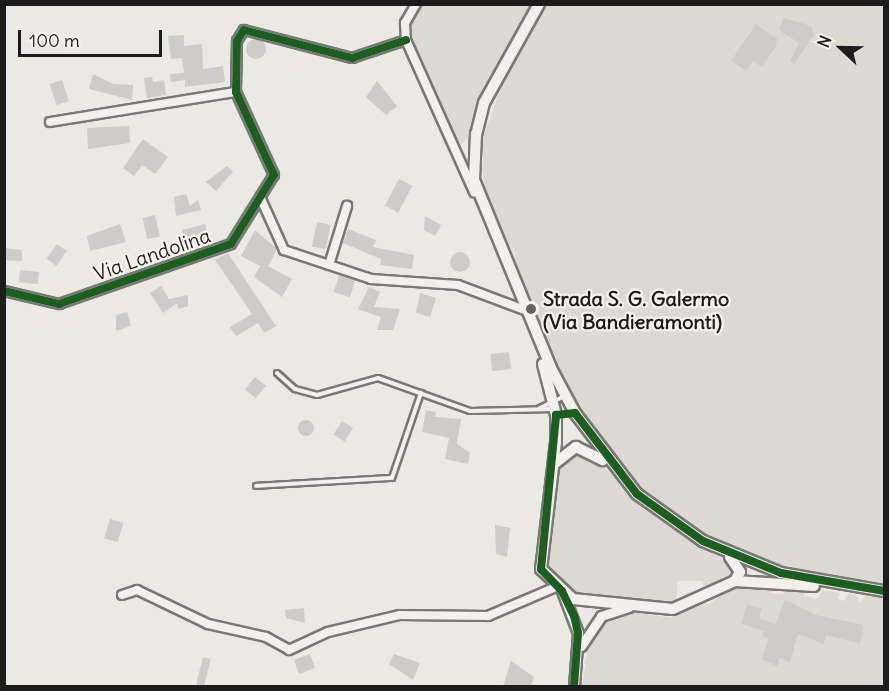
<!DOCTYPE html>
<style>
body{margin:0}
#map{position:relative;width:889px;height:691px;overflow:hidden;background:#eae9e4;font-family:Delius,sans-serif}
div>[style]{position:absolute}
.built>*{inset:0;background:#dbd9d2}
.building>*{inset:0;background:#cdccc9;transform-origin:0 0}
.round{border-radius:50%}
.roads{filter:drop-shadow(2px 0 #797876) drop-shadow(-2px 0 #797876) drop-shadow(0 2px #797876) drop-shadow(0 -2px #797876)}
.service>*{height:4px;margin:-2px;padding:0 2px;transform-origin:2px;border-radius:2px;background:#f1f0ec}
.minor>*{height:8px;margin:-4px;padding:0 4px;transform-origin:4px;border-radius:4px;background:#f1f0ec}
.tertiary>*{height:9px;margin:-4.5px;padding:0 4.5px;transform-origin:4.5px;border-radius:4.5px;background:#f1f0ec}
.secondary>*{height:10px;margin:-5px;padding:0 5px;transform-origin:5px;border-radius:5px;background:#f1f0ec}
.cycleway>*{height:8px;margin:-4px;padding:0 4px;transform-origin:4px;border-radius:4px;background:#1b5e20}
.dots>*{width:16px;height:16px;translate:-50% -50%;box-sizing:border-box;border:3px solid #f7f3e8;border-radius:50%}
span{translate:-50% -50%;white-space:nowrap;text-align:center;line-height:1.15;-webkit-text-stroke:4.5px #f7f3e8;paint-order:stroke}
.street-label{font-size:20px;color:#1c1c1c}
.poi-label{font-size:20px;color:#1c1c1c;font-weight:700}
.left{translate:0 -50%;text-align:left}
.frame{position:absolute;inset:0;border:6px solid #1c1c1c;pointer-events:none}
.north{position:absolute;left:811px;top:18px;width:60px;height:60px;-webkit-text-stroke:4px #f7f3e8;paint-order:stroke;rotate:292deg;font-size:16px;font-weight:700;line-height:24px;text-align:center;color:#1c1c1c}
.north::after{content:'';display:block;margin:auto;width:21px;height:27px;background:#1c1c1c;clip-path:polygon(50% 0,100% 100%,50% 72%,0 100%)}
.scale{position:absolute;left:18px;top:30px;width:144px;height:27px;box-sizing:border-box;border:3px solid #1c1c1c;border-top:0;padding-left:8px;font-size:18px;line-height:21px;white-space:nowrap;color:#1c1c1c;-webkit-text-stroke:4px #f7f3e8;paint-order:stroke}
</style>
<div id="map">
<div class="built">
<div style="clip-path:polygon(421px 4px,884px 5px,884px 584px,805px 574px,708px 537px,650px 496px,600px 442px,565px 384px,514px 264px,516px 252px,506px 246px,484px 187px,482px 142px,502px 83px,484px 83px,469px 135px,458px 149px,410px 39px,409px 24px)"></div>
<div style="clip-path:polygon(580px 452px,594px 457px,660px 521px,732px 565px,733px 578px,721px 576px,722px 583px,704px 592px,703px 581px,678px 581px,676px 603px,580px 598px,546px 562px,559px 467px,564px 458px)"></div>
<div style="clip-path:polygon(734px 586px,770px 587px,770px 593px,783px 594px,791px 588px,802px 590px,804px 596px,818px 599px,822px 590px,840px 593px,838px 599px,844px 601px,848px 594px,856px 595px,860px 603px,865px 596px,884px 598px,884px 686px,582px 686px,589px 639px,606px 617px,626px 611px,672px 618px,673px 613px,711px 603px)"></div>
</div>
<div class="building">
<div style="clip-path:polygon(784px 18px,811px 26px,814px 35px,794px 64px,790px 61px,799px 43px,779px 30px)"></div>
<div style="clip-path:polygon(756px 24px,777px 39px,776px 46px,762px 67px,753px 61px,746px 71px,731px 61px)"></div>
<div style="clip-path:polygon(184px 35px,184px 46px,202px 44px,203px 69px,223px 66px,225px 82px,185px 87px,185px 80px,171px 82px,170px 74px,184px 73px,182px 58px,171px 59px,168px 36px)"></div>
<div class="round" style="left:246px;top:39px;width:20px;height:20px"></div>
<div style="clip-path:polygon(93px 74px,113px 84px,133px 85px,132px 100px,89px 89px)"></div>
<div style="clip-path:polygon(152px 77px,153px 82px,164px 80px,166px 95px,147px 98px,144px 78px)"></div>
<div style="left:62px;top:80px;width:22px;height:13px;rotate:72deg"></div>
<div style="clip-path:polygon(377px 81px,397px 106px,386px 115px,366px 97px)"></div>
<div style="clip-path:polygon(129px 126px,130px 143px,88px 149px,87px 128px)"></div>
<div style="clip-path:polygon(143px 139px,168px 157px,155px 174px,142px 165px,134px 176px,123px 168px)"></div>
<div style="clip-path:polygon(227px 166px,233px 172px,216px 191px,206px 182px)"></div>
<div style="left:399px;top:179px;width:15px;height:30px;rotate:28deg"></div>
<div style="clip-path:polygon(186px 194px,190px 206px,198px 200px,201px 210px,176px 216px,174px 197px)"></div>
<div style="left:155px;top:215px;width:22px;height:13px;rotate:77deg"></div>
<div style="clip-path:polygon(425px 216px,441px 225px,435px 236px,424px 230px)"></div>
<div style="left:317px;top:222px;width:14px;height:25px;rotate:12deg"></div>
<div style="clip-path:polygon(120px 224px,126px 242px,90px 251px,87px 236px)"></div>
<div style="left:205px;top:224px;width:16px;height:24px;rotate:75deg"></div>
<div style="clip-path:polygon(348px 229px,376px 240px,373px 247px,414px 255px,412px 269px,380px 265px,381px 259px,343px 243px)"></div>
<div style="clip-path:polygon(255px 230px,277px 249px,268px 266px,292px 279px,282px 297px,254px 277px,260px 266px,241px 256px)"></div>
<div style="left:57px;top:244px;width:12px;height:18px;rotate:35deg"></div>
<div style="clip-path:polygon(4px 248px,22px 250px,22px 261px,4px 260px)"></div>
<div class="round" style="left:450px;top:252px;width:20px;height:20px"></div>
<div style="clip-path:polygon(228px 253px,276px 326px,264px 333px,258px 323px,236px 336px,230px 327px,252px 314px,215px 260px)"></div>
<div style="left:20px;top:270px;width:19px;height:12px;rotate:6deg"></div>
<div style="left:339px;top:275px;width:17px;height:18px;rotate:17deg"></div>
<div style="clip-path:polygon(161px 286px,169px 299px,188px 295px,188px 306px,178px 309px,177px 303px,163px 313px,150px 293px)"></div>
<div style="clip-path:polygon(369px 287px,380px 292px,374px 307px,400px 309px,393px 330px,377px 330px,381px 317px,358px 309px)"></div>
<div style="clip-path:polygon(420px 293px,436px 298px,430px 317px,416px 313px)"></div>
<div style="clip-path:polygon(127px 312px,131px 326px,116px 331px,116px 315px)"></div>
<div style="left:509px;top:352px;width:17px;height:19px;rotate:83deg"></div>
<div style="left:255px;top:377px;width:14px;height:16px;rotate:39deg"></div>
<div style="clip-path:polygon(426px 410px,436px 412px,435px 417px,461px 419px,457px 444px,470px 453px,468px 464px,445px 459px,449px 438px,422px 432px)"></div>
<div class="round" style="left:298px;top:420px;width:16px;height:16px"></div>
<div style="left:342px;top:421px;width:13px;height:16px;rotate:32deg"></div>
<div style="left:110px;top:519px;width:14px;height:20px;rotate:17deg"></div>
<div style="clip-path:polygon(495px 525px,510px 528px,507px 557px,496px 554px)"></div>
<div style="clip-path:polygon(785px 600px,816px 615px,864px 625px,860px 644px,826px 635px,824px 644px,798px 634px,790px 662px,779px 658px,777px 666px,761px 659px,769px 639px,762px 636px,764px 631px,741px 624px,747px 604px,762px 609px,759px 618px,775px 624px)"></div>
<div style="clip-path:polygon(304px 608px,305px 623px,286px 618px,285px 610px)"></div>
<div style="left:310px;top:654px;width:15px;height:17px;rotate:70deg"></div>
<div style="clip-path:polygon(394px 654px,420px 663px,413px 680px,389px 664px)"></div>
<div style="left:203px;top:657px;width:8px;height:28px;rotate:14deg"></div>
<div style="clip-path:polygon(511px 661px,534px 677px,531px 687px,503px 687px)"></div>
</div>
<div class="roads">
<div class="service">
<div style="left:277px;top:373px;width:24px;rotate:42deg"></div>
<div style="left:295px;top:389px;width:23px;rotate:15deg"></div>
<div style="left:317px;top:395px;width:63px;rotate:-15.6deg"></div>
<div style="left:378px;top:378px;width:98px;rotate:19.7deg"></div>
<div style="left:470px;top:411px;width:84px;rotate:-1.4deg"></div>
<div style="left:540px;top:408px;width:28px;rotate:-26deg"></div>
<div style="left:256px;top:486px;width:136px;rotate:-3.4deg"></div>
<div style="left:392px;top:478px;width:90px;rotate:-71.2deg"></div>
</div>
<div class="minor">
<div style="left:416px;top:4px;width:22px;rotate:120deg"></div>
<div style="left:405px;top:23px;width:17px;rotate:87deg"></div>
<div style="left:406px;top:40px;width:167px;rotate:65.9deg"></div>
<div style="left:50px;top:122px;width:188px;rotate:-9.2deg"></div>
<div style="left:261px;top:199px;width:56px;rotate:65.7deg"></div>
<div style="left:284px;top:250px;width:92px;rotate:18.4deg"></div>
<div style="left:371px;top:279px;width:87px;rotate:3.9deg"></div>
<div style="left:458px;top:285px;width:74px;rotate:20.6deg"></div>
<div style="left:329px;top:265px;width:62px;rotate:-73deg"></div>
<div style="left:4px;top:291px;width:57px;rotate:13.3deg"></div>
<div style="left:59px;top:304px;width:182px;rotate:-19.2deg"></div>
<div style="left:231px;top:244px;width:81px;rotate:-58.1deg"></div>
<div style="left:274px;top:175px;width:91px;rotate:-114.6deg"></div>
<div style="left:236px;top:92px;width:51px;rotate:-88.9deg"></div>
<div style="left:237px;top:41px;width:13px;rotate:-58deg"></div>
<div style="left:244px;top:30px;width:112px;rotate:14.5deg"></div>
<div style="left:352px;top:58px;width:57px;rotate:-18.4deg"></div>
<div style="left:122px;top:595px;width:16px;rotate:-18deg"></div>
<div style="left:137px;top:590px;width:79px;rotate:25.6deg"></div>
<div style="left:208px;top:624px;width:59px;rotate:12.6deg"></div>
<div style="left:266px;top:637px;width:26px;rotate:29deg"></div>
<div style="left:289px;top:650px;width:43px;rotate:-24.8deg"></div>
<div style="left:328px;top:632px;width:74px;rotate:-13.3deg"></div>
<div style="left:400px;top:615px;width:88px;rotate:0.7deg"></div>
<div style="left:488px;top:616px;width:76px;rotate:-23.2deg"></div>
</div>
<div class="tertiary">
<div style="left:562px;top:591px;width:45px;rotate:69.1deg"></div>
<div style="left:578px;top:633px;width:53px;rotate:94.3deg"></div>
<div style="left:581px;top:646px;width:36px;rotate:-56deg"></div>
<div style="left:601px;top:616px;width:29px;rotate:-18deg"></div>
</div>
<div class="secondary">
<div style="left:539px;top:4px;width:113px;rotate:119.1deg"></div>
<div style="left:484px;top:103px;width:32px;rotate:104deg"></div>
<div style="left:476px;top:134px;width:46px;rotate:92.5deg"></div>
<div style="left:474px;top:180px;width:205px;rotate:67.7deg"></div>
<div style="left:552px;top:370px;width:49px;rotate:61.9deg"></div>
<div style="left:575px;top:413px;width:102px;rotate:52.6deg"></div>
<div style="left:637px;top:494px;width:81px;rotate:35.5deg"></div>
<div style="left:703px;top:541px;width:84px;rotate:22.3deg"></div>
<div style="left:781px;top:573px;width:105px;rotate:9.9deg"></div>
<div style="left:543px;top:364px;width:53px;rotate:75.7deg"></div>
<div style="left:556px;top:415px;width:27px;rotate:90deg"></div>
<div style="left:556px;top:442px;width:128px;rotate:96.7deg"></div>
<div style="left:541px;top:569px;width:44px;rotate:43.2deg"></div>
<div style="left:573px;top:599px;width:100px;rotate:5.7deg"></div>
<div style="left:673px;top:609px;width:68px;rotate:-24.3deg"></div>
<div style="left:735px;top:581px;width:79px;rotate:3.6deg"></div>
<div style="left:554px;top:464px;width:28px;rotate:-38deg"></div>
<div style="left:576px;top:447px;width:30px;rotate:26deg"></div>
<div style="left:730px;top:557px;width:18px;rotate:56deg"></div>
<div style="left:740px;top:572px;width:10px;rotate:119deg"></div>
</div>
</div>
<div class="cycleway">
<div style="left:4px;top:291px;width:57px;rotate:13.3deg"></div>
<div style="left:59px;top:304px;width:182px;rotate:-19.2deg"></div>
<div style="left:231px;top:244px;width:81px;rotate:-58.1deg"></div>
<div style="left:274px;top:175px;width:91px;rotate:-114.6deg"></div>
<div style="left:236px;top:92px;width:51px;rotate:-88.9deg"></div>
<div style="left:237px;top:41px;width:13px;rotate:-58deg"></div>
<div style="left:244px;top:30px;width:112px;rotate:14.5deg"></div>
<div style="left:352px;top:58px;width:57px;rotate:-18.4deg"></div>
<div style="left:574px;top:686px;width:53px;rotate:-85.7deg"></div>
<div style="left:578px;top:633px;width:17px;rotate:-103deg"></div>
<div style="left:574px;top:616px;width:28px;rotate:-116deg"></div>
<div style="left:562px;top:591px;width:30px;rotate:-134deg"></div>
<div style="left:541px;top:569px;width:155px;rotate:-84.4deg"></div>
<div style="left:556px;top:415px;width:19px;rotate:-6deg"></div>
<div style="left:575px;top:413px;width:102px;rotate:52.6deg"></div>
<div style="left:637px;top:494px;width:81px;rotate:35.5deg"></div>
<div style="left:703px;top:541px;width:84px;rotate:22.3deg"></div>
<div style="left:781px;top:573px;width:105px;rotate:9.9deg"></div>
</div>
<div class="dots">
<div style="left:531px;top:309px;background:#646462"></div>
</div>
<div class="street-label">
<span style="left:152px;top:254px;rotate:-19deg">Via Landolina</span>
</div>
<div class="poi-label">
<span class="left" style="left:543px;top:310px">Strada S. G. Galermo<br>(Via Bandieramonti)</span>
</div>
<div class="frame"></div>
<div class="north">N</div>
<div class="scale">100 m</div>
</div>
